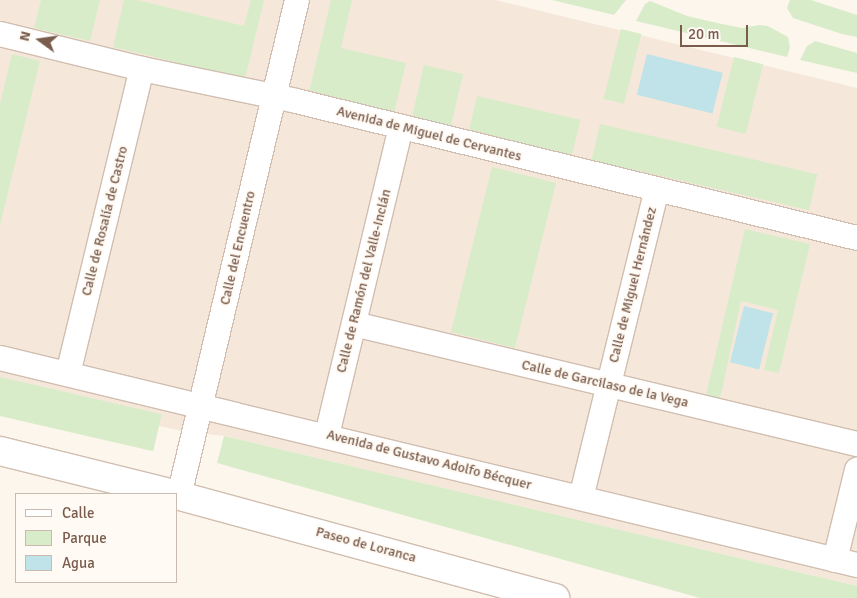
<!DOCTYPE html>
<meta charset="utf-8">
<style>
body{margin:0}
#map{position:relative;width:857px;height:598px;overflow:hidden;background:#fdf6ec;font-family:Signika,sans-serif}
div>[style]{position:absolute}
.residential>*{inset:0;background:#f5e8da}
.green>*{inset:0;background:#d8ecc9;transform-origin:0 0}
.water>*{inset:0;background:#bfe3e8;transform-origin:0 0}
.roads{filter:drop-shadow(1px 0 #d1beb0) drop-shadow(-1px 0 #d1beb0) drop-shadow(0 1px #d1beb0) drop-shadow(0 -1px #d1beb0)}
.street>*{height:24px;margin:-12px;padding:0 12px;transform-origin:12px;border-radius:12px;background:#fff}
.secondary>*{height:28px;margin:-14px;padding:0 14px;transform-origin:14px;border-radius:14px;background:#fff}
span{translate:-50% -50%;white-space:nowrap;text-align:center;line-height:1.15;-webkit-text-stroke:4px #fffaf3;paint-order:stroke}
.street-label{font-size:14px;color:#7a5c4d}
.legend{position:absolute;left:15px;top:493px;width:162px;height:90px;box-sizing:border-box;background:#fffaf3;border:1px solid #cabbb1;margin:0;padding:6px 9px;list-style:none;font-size:15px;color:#7a5c4d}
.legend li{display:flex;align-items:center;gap:10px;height:25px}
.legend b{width:25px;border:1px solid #cabbb1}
.north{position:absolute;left:15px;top:15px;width:50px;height:50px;-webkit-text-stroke:4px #fffaf3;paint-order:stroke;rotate:284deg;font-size:14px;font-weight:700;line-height:20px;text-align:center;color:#7a5c4d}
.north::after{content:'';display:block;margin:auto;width:18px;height:22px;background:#7a5c4d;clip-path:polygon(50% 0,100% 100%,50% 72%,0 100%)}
.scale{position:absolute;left:680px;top:25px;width:68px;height:22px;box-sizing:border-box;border:2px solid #7a5c4d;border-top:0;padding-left:6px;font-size:15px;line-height:18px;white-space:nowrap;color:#7a5c4d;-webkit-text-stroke:4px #fffaf3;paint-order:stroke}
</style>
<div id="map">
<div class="residential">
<div style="clip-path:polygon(0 0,496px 0,857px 88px,857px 586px,224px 436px,181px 431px,0 388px)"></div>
</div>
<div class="green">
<div style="clip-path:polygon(41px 0,100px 0,90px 41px,34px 28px)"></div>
<div style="clip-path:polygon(124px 0,137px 0,244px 26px,251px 0,264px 0,245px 79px,113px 47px)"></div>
<div style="clip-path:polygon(331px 0,352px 0,341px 48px,406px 63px,394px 113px,309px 92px)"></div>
<div style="clip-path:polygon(552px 0,626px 0,614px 15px)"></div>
<div style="clip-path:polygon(790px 0,811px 0,857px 15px,857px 37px,842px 34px,793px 18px,787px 8px)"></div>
<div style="clip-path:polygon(650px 1px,687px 16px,717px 23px,742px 28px,759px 25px,768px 26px,788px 37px,790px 48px,787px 57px,636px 21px,645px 4px)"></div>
<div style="left:621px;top:29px;width:21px;height:72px;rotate:14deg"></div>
<div style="clip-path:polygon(815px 41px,857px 53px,857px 73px,800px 60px,807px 46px)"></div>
<div style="clip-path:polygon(12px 54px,40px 61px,0 225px,0 104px)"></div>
<div style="left:734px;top:57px;width:30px;height:72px;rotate:14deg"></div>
<div style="left:424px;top:65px;width:40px;height:54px;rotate:13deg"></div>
<div style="left:477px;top:96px;width:106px;height:36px;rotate:13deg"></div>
<div style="left:600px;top:124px;width:223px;height:37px;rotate:13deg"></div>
<div style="left:492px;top:167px;width:66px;height:170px;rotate:14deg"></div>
<div style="clip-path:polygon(745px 229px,810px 244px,779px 373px,764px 370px,778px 310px,741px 301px,720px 399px,706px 395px)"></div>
<div style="left:0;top:377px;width:166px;height:38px;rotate:13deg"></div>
<div style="clip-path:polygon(224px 436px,857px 586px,857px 598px,700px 598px,217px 463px)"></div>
</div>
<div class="water">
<div style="left:647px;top:54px;width:78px;height:42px;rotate:14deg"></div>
<div style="left:744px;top:306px;width:30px;height:58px;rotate:14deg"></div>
</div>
<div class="roads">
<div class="street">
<div style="left:0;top:34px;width:146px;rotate:13.8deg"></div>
<div style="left:142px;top:69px;width:157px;rotate:11.7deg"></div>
<div style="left:296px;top:101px;width:577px;rotate:13.72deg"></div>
<div style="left:354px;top:324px;width:517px;rotate:13.42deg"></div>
<div style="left:0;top:358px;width:882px;rotate:13.58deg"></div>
<div style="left:68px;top:374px;width:314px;rotate:-76.4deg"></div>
<div style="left:327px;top:435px;width:317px;rotate:-76.5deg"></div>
<div style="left:179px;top:496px;width:510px;rotate:-76.62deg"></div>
<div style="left:581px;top:498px;width:318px;rotate:-76.2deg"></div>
<div style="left:835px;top:560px;width:93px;rotate:-76.3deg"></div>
</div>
<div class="secondary">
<div style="left:0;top:451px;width:179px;rotate:13.9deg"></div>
<div style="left:176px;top:495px;width:393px;rotate:15.2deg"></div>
</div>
</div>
<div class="street-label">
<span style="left:429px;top:134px;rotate:14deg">Avenida de Miguel de Cervantes</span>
<span style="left:105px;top:221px;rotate:-76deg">Calle de Rosalía de Castro</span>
<span style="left:238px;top:248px;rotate:-77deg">Calle del Encuentro</span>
<span style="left:364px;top:281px;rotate:-76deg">Calle de Ramón del Valle-Inclán</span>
<span style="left:633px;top:285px;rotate:-76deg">Calle de Miguel Hernández</span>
<span style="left:605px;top:384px;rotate:13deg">Calle de Garcilaso de la Vega</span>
<span style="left:429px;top:460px;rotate:14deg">Avenida de Gustavo Adolfo Bécquer</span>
<span style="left:366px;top:545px;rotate:15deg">Paseo de Loranca</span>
</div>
<ul class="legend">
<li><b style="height:6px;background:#fff"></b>Calle</li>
<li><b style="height:14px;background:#d8ecc9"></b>Parque</li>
<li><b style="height:14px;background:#bfe3e8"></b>Agua</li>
</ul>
<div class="north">N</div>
<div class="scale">20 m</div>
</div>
